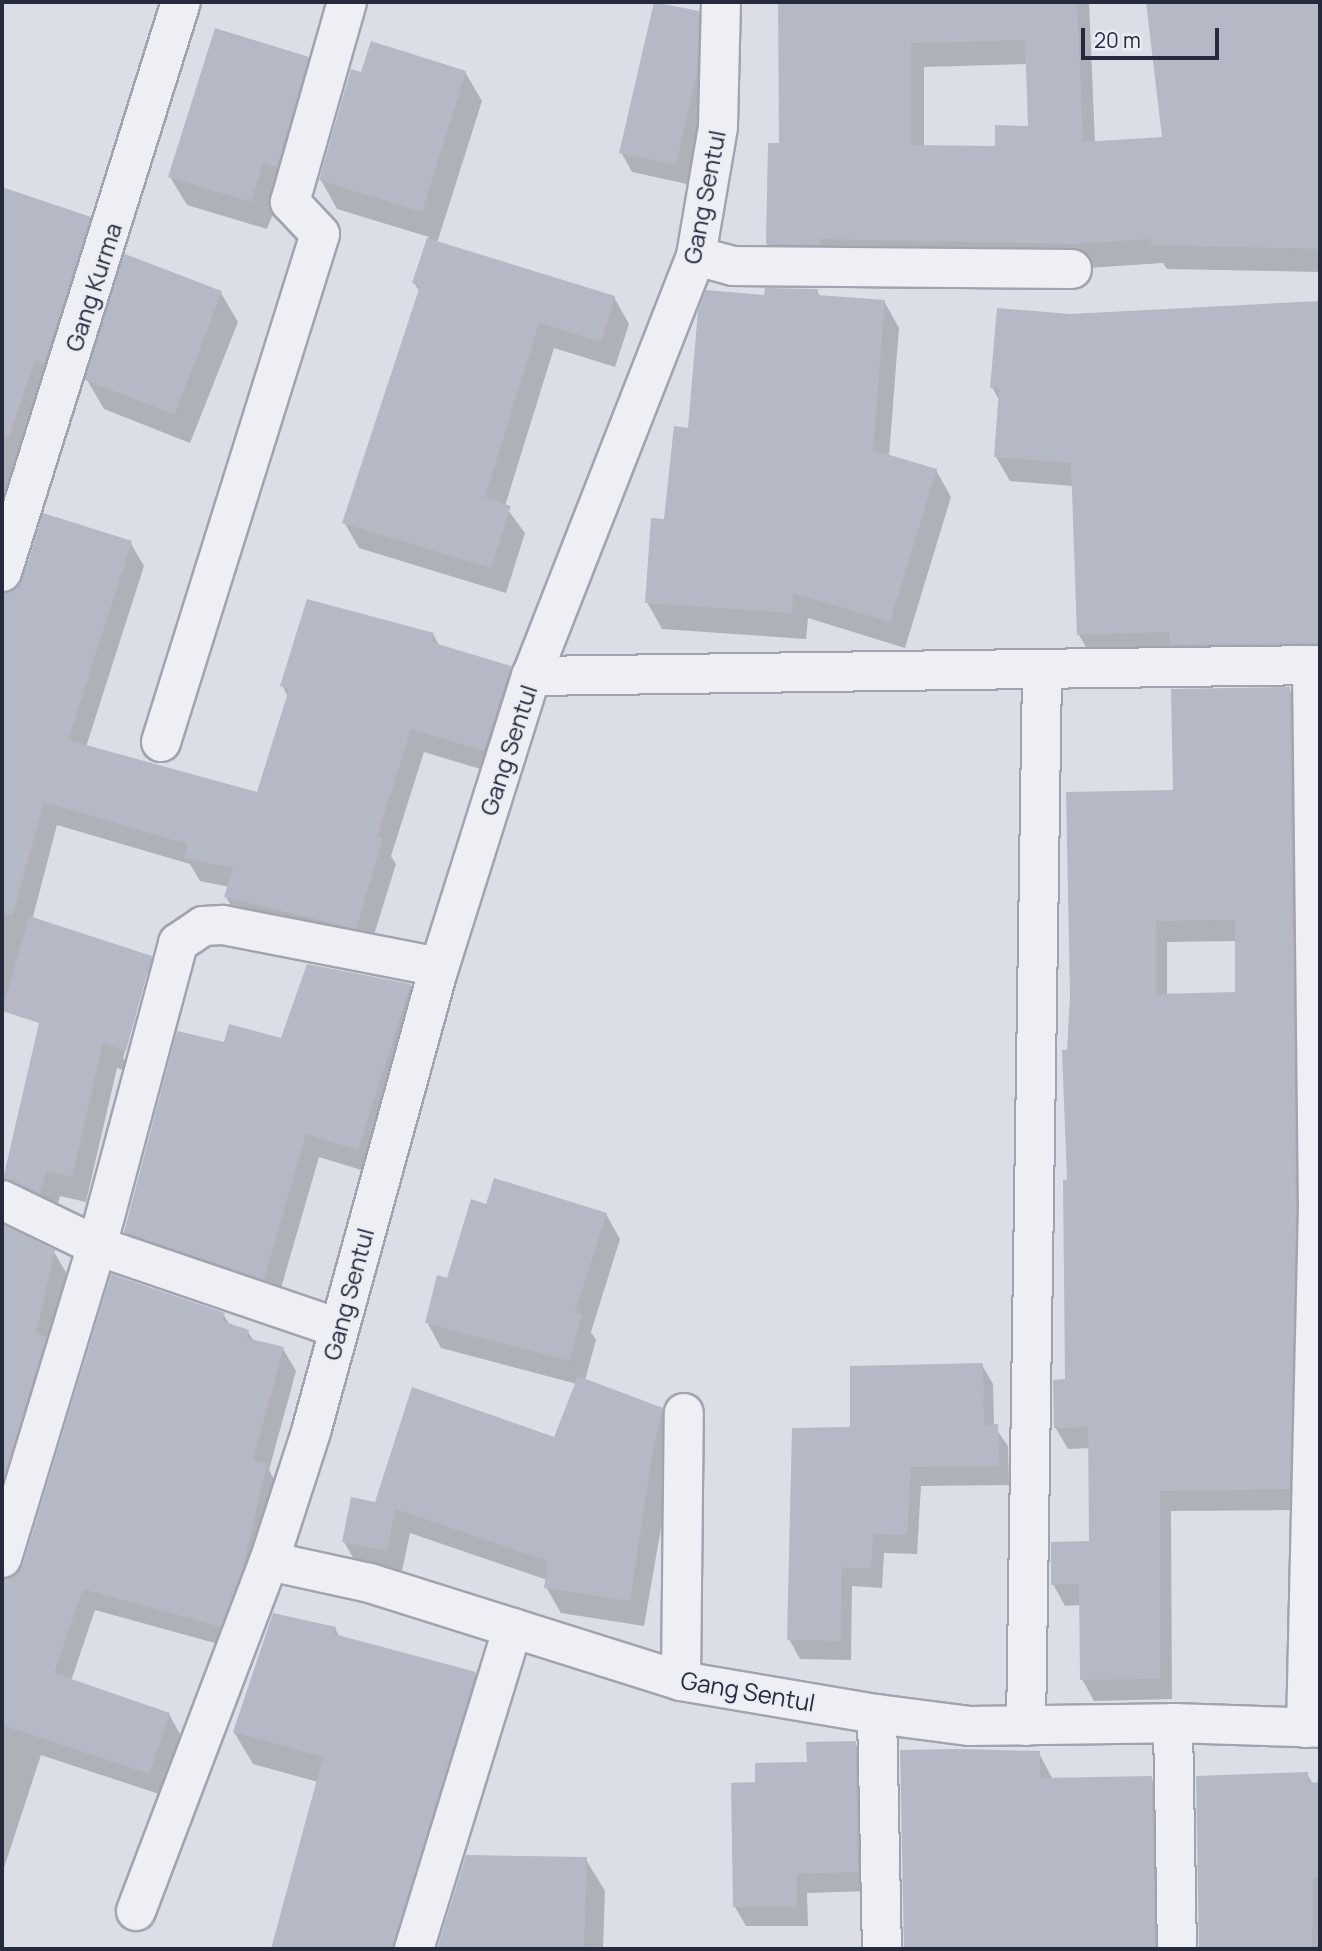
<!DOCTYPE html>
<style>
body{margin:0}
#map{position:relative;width:1322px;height:1951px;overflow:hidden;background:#dbdee6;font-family:Manrope,sans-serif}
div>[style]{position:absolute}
.shadow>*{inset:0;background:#0003}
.building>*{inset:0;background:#b5b9c6;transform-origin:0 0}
.roads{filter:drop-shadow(2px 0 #a1a4b0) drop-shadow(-2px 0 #a1a4b0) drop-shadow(0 2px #a1a4b0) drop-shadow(0 -2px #a1a4b0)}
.minor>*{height:38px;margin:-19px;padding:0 19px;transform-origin:19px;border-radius:19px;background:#eeeff4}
span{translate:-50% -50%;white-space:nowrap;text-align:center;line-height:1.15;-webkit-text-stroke:5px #eaedf4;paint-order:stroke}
.street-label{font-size:24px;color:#252a3c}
.frame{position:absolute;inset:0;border:4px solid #252a3c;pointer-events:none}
.scale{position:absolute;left:1081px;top:28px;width:138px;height:32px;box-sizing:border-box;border:4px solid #252a3c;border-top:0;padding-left:9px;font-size:21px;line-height:24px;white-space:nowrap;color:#252a3c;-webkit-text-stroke:5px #eaedf4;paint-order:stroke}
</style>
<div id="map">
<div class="shadow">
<div style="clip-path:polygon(evenodd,779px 2px,1089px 2px,1095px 143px,1164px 138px,1148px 2px,1320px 2px,1320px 272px,1167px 269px,1163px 263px,1087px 268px,781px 268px,767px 244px,780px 145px,779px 2px,1028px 64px,1030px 128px,997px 148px,924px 147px,924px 67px,1028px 64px)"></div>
<div style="clip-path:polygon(698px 12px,709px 32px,708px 92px,687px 184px,632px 172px,621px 152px)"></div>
<div style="clip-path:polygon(308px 58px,324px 87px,267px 229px,187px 205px,170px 177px)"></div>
<div style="clip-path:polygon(465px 72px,482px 101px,437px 243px,614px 297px,629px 324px,615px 367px,554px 348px,505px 506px,525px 533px,506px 593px,359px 548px,344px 522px,420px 292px,414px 283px,429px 237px,337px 209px,321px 180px,362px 75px)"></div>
<div style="clip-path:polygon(2px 189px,89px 218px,103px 242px,2px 565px)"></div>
<div style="clip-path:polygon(817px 290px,820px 297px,884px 301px,899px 328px,889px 456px,936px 470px,951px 497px,905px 648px,808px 618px,806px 639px,662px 629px,647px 602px,690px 430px,766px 297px)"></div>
<div style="clip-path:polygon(221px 293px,238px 322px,190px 443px,104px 409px,87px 380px)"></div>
<div style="clip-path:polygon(1320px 303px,1320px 667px,1093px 659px,1079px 635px,1073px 486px,1010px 481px,996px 457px,1000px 402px,992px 387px,1070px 315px)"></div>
<div style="clip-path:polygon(45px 515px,130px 542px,144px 566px,86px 747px,258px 794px,288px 697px,282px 685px,433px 634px,440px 647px,510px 668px,524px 691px,497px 774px,424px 752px,391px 856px,396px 864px,369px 951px,240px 921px,226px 897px,229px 887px,200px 881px,190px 864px,57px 825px,28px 936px,2px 1015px,2px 593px,18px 590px)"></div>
<div style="clip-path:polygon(evenodd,1289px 689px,1302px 710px,1301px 1510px,1171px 1511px,1172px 1699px,1094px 1701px,1082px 1679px,1081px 1605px,1065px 1606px,1053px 1584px,1091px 1543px,1090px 1448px,1068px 1449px,1055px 1427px,1067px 1381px,1069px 1051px,1175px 792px,1289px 689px,1237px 941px,1237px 994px,1167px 996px,1167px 942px,1237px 941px)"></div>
<div style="clip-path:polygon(evenodd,151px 957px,166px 983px,141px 1076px,117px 1068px,86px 1202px,60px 1196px,54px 1218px,20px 1204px,5px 1178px,151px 957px,145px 974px,149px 974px,126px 1060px,123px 1059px,145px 974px)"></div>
<div style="clip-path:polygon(410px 985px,423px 1009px,371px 1173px,319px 1157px,277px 1302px,139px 1255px,125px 1232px,225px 1045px,283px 1040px)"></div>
<div style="clip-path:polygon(487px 1206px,606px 1214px,620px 1239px,591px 1332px,596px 1340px,585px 1380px,662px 1410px,677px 1436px,644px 1626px,561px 1613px,546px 1587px,547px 1580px,410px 1533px,401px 1576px,359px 1568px,344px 1542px,376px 1504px,555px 1439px,577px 1384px,441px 1348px,427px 1322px)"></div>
<div style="clip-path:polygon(2px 1226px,54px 1252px,67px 1274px,2px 1545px)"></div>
<div style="clip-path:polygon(223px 1314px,230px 1325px,248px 1332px,254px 1341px,283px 1349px,296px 1371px,269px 1470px,278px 1487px,233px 1648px,95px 1610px,71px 1681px,169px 1714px,181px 1736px,162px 1795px,41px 1755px,2px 1874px,2px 1616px,11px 1590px)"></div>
<div style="clip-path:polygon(982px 1365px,993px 1384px,994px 1426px,1008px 1446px,1009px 1485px,921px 1486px,917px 1554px,884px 1553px,882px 1588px,852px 1586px,851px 1660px,800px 1659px,789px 1639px,852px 1429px)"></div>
<div style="clip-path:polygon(335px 1628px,340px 1638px,475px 1674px,494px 1706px,419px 1949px,273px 1949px,318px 1782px,253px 1764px,234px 1732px)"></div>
<div style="clip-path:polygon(855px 1743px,866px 1762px,869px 1891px,807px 1893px,808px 1926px,746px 1926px,735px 1907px,757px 1784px)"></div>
<div style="clip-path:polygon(901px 1752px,1039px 1753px,1053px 1780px,1151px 1778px,1165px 1802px,1168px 1949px,905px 1949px)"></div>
<div style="clip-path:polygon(1307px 1774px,1313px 1784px,1320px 1785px,1320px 1949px,1201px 1949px,1198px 1778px)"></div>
<div style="clip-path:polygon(468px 1856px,585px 1858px,605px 1891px,603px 1949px,466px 1949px)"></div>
</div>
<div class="building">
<div style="clip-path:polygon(654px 2px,699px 11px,697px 72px,676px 165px,619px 153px)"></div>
<div style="clip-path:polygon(evenodd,778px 2px,1077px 2px,1083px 142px,1162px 137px,1146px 2px,1320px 2px,1320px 249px,1151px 245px,1151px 239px,1072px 244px,820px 239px,820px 245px,766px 244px,768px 143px,779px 143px,778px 2px,1025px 40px,1028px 126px,995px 125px,995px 146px,911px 145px,911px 43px,1025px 40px)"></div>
<div style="clip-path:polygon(215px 28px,309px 57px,277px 167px,263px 163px,251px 202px,168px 177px)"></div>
<div style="clip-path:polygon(371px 41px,466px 71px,422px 212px,319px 180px,351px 69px,361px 72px)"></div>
<div style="clip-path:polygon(2px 187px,91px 217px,44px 364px,35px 360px,8px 439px,2px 438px)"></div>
<div style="clip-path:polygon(427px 238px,615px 296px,601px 342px,539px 323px,485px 497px,511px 506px,491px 568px,342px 523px,420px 286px,412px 283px)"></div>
<div style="left:125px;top:254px;width:104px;height:132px;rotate:21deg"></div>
<div style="clip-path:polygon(765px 288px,818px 289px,817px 295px,885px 300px,873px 450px,937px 469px,890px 622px,793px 593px,792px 613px,645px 603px,651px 518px,664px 519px,674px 426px,688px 428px,698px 311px,706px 290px,764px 295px)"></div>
<div style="clip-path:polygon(1320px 301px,1320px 643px,1171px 645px,1169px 632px,1077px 635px,1071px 463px,994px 457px,999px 389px,990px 388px,997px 308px,1070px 314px)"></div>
<div style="clip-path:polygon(43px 513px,132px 541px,68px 740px,257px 792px,289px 689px,280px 686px,307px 599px,434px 633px,431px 642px,511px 666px,484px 751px,411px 729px,377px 837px,383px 839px,356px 929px,224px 897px,233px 868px,184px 858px,187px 844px,44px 802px,13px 915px,2px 913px,2px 593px,16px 589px,23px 579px)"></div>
<div style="clip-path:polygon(evenodd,1290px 687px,1296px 1209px,1290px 1489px,1160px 1491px,1160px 1679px,1080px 1680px,1079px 1584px,1051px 1585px,1051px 1542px,1089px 1541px,1088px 1427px,1054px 1428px,1053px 1380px,1065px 1379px,1063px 1180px,1067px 1180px,1062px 1050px,1067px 1050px,1070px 996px,1066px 792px,1173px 790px,1171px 689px,1290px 687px,1235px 920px,1235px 992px,1156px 994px,1156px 921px,1235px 920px)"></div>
<div style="clip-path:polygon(29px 916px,152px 956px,126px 1051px,103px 1043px,72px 1177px,46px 1171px,39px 1194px,3px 1179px,39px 1023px,2px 1011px)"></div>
<div style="clip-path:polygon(307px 964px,411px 984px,358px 1150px,306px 1134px,264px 1280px,124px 1232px,177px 1031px,224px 1042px,229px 1024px,281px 1038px)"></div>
<div style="clip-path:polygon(494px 1178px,607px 1213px,575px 1312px,582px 1314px,570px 1361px,425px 1323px,437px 1275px,447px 1278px,471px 1199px,486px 1204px)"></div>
<div style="clip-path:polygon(2px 1224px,55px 1250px,36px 1334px,47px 1336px,2px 1484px)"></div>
<div style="clip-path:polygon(111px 1274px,225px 1313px,222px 1321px,249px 1330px,247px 1338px,284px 1347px,253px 1460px,267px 1463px,243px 1568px,221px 1627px,83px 1589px,54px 1673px,170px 1713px,149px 1774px,2px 1725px,2px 1579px,16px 1574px,23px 1564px)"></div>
<div style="clip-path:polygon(983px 1363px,984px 1425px,998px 1424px,999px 1466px,911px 1467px,907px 1535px,873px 1534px,871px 1569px,842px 1567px,841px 1641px,787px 1640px,792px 1428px,850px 1427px,850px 1366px)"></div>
<div style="clip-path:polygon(578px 1376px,663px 1408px,653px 1449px,630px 1601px,544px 1588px,548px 1561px,395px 1509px,387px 1551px,342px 1542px,351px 1497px,375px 1502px,412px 1387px,554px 1437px)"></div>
<div style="clip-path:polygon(273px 1613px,336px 1627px,334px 1634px,476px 1672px,393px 1949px,271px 1949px,323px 1757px,233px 1732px)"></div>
<div style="clip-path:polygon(856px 1741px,858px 1872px,797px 1874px,797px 1907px,733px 1907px,731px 1783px,755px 1782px,755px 1763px,807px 1762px,806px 1742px)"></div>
<div style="clip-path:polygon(956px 1749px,1040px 1751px,1040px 1778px,1152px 1776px,1155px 1949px,904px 1949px,900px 1750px)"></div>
<div style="clip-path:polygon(1308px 1772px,1308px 1783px,1320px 1782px,1320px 1877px,1313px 1878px,1312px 1949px,1199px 1949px,1196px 1776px)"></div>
<div style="clip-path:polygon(466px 1855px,587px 1857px,584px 1949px,437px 1949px)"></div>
</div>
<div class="roads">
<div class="minor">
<div style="left:721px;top:2px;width:125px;rotate:91.4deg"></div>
<div style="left:718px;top:127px;width:131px;rotate:99.7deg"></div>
<div style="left:696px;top:256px;width:451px;rotate:111.4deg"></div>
<div style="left:531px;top:676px;width:305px;rotate:107.5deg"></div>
<div style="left:439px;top:967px;width:479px;rotate:105.4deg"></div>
<div style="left:312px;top:1429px;width:139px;rotate:108deg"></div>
<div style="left:269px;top:1561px;width:103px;rotate:12.3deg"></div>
<div style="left:370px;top:1583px;width:326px;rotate:17.5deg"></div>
<div style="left:681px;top:1681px;width:199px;rotate:9.6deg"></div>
<div style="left:877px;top:1714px;width:94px;rotate:7.4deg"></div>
<div style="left:970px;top:1726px;width:203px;rotate:-0.8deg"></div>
<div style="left:1173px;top:1723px;width:147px;rotate:1.9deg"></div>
<div style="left:696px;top:256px;width:38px;rotate:15deg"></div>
<div style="left:733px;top:266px;width:339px;rotate:0.5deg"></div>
<div style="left:2px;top:572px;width:597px;rotate:-72.57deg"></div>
<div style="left:531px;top:676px;width:789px;rotate:-0.8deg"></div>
<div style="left:161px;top:742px;width:532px;rotate:-72.62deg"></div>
<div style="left:320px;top:234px;width:44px;rotate:-133.2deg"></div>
<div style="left:290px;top:202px;width:208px;rotate:-74.1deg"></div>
<div style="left:2px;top:1200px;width:106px;rotate:25.8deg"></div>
<div style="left:97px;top:1246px;width:255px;rotate:18.8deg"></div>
<div style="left:2px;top:1558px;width:326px;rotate:-73.1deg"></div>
<div style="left:97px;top:1246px;width:314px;rotate:-75deg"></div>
<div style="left:178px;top:943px;width:30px;rotate:-34deg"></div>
<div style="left:203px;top:926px;width:20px;rotate:-3deg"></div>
<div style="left:223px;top:925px;width:220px;rotate:11deg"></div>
<div style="left:681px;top:1681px;width:268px;rotate:-89.4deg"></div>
<div style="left:877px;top:1714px;width:235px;rotate:88.8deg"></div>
<div style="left:1173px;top:1723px;width:226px;rotate:89deg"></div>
<div style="left:1026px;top:1726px;width:1054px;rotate:-89.13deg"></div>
<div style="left:1306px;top:1728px;width:519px;rotate:-88.68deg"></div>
<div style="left:1318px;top:1209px;width:543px;rotate:-90.63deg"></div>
<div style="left:136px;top:1911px;width:374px;rotate:-69.2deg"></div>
<div style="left:414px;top:1949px;width:336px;rotate:-72.9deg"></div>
</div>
</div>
<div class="street-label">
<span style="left:704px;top:197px;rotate:-79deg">Gang Sentul</span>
<span style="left:93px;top:287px;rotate:-72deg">Gang Kurma</span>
<span style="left:508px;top:750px;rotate:-72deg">Gang Sentul</span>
<span style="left:348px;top:1294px;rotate:-75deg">Gang Sentul</span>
<span style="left:748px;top:1691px;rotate:10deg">Gang Sentul</span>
</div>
<div class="frame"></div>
<div class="scale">20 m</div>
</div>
